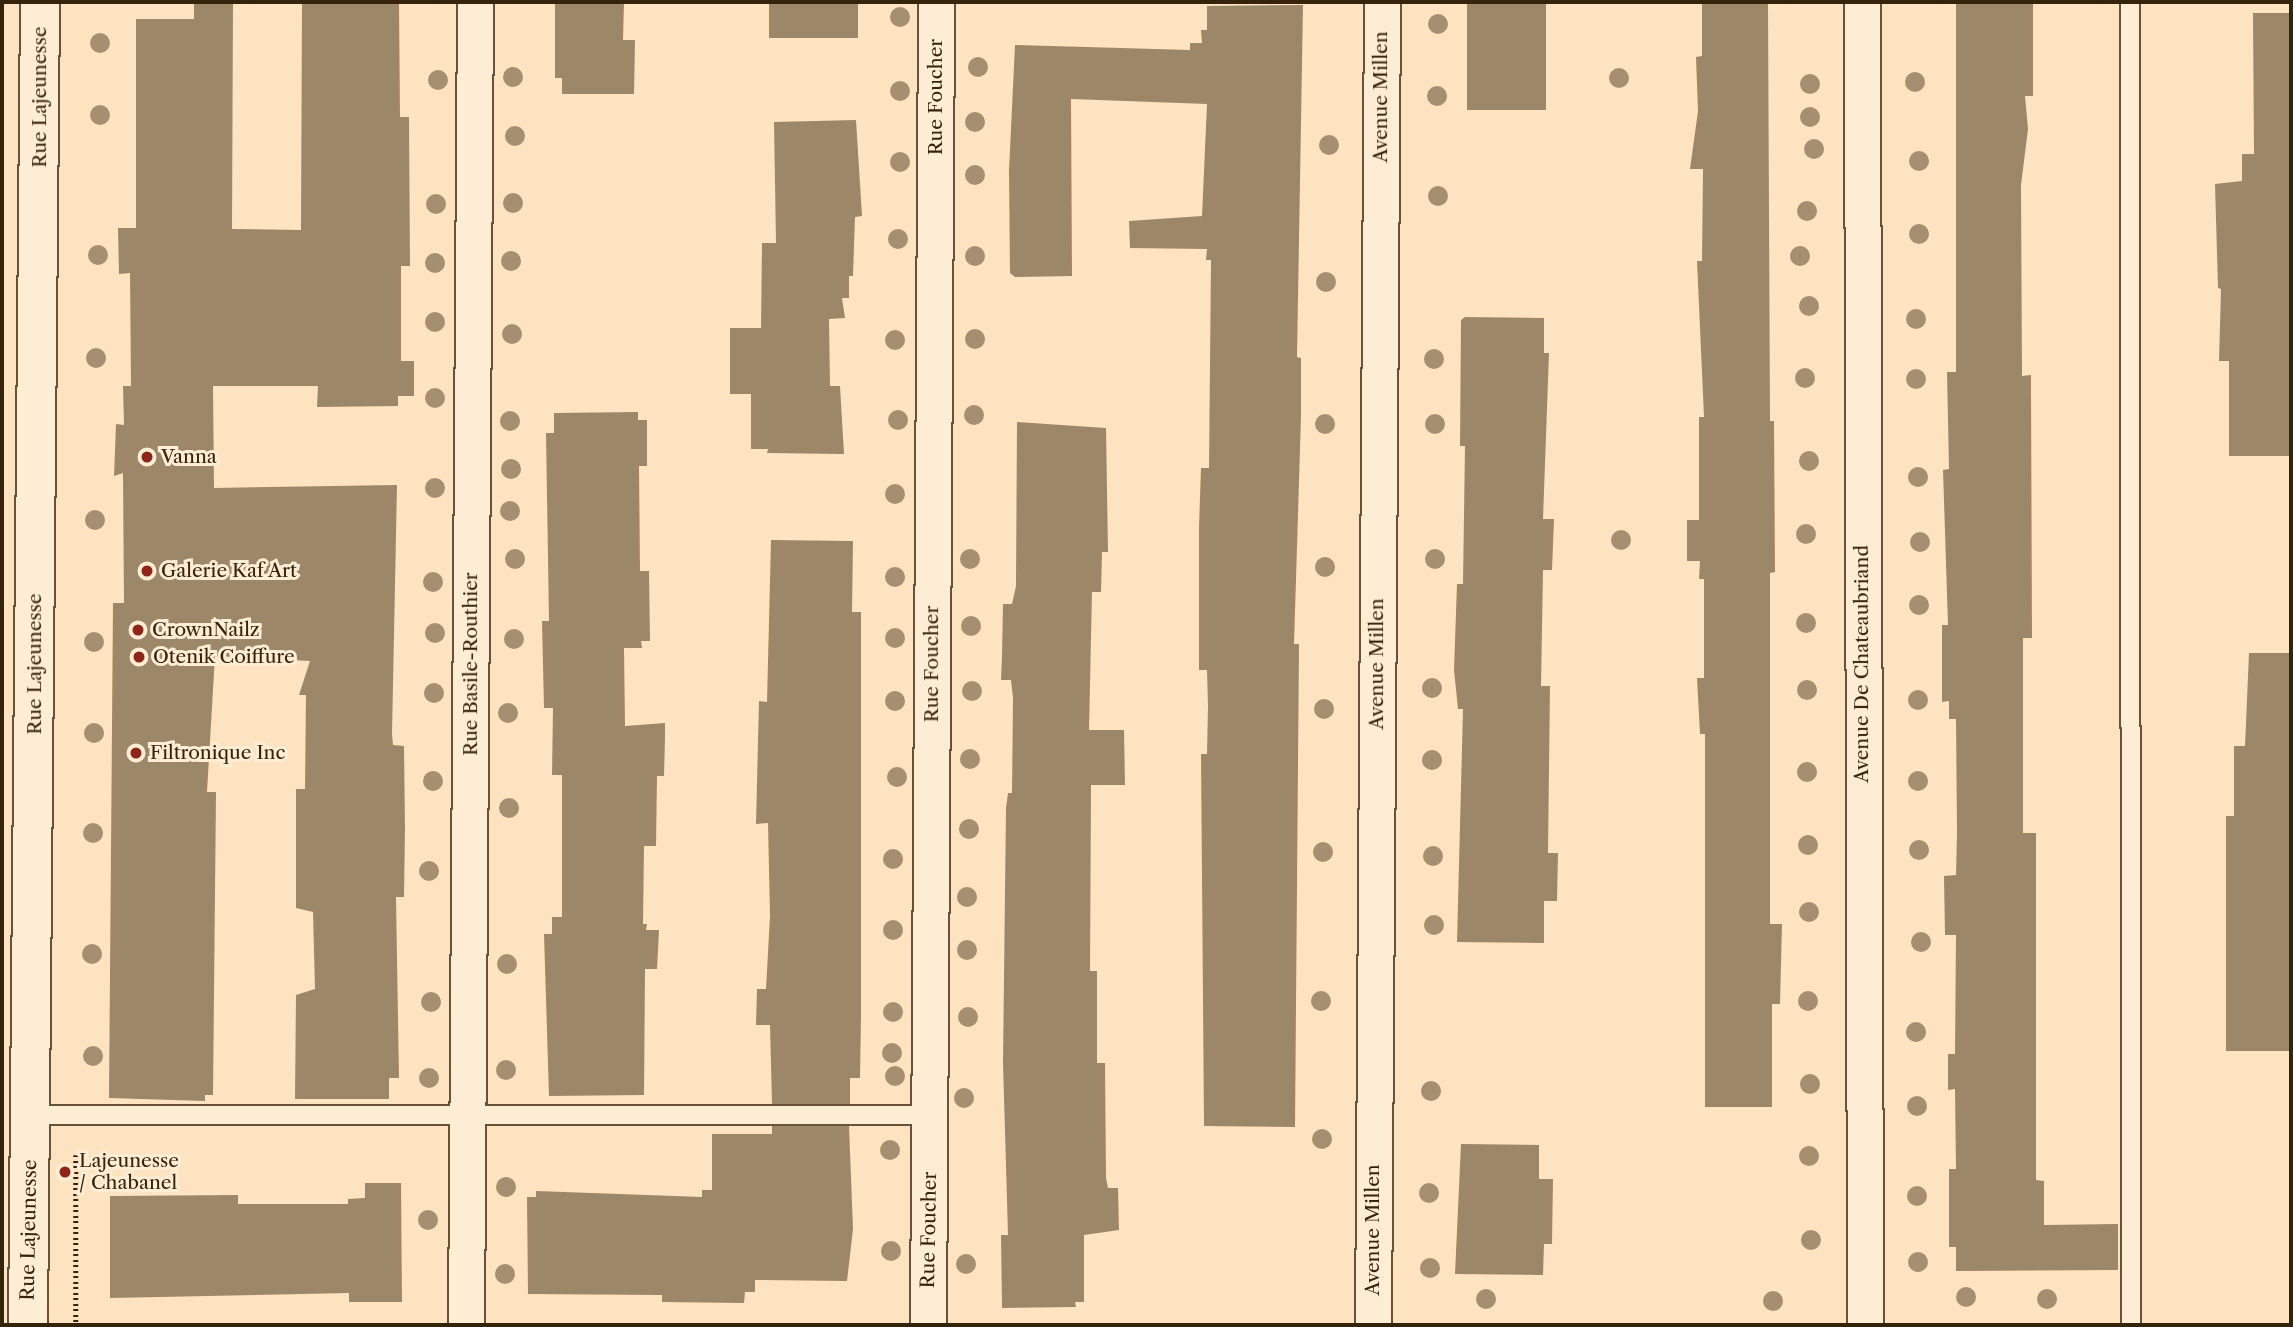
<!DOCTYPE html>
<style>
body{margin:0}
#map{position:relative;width:2293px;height:1327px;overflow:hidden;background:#fde3bf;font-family:"Libre Caslon Text",serif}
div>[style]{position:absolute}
.building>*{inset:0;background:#9d8769;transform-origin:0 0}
.path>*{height:4.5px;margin-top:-2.25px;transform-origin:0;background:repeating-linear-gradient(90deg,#36230c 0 2px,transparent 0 5.5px)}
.roads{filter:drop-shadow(2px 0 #685339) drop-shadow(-2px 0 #685339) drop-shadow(0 2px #685339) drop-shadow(0 -2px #685339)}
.lane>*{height:18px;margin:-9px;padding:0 9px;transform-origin:9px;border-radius:9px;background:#feedd5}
.street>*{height:35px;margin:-17.5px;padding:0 17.5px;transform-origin:17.5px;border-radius:17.5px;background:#feedd5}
.secondary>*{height:38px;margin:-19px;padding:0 19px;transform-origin:19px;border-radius:19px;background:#feedd5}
.trees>*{width:20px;height:20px;margin:-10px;border-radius:50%;background:#a68f71}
.dots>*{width:19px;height:19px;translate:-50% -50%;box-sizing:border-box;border:4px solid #feedd5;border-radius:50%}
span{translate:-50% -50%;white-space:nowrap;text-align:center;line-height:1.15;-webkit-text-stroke:6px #feedd5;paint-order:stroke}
.street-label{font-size:19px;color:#36230c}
.poi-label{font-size:19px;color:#36230c}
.left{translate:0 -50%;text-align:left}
.frame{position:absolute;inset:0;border:4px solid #36230c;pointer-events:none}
</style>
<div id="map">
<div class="building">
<div style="clip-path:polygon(194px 2px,233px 2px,232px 229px,301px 230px,302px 2px,399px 2px,400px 117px,409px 117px,410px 266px,401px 266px,401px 361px,414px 361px,414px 396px,398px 396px,398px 406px,317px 407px,318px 386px,213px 386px,214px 488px,397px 485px,392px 734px,393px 745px,404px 746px,405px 828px,404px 897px,396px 897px,399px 1078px,389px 1078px,389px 1099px,295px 1099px,296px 995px,315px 989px,313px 912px,296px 908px,296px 789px,305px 789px,306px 695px,299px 695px,310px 661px,215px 656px,207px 792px,216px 792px,213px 1095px,205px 1095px,205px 1101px,109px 1098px,113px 603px,124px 603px,123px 473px,114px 476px,116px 424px,124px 425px,123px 386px,131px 386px,130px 273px,119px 274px,118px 228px,136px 228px,136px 19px,194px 19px)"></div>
<div style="clip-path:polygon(555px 2px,624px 2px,623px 40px,635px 40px,634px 94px,562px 94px,562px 78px,555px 78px)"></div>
<div style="left:769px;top:2px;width:89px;height:36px"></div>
<div style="left:1467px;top:2px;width:79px;height:108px"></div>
<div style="clip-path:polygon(1702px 2px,1768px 2px,1770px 421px,1774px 421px,1775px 572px,1770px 573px,1770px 924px,1782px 924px,1780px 1004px,1772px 1004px,1772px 1107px,1705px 1107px,1705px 734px,1700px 734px,1697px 678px,1704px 678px,1704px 579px,1699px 579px,1700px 561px,1687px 561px,1687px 520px,1699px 520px,1699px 417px,1704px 417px,1697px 261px,1702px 261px,1703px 169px,1690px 169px,1698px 111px,1696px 57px,1702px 56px)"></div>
<div style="clip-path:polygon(1956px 2px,2033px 2px,2033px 96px,2025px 96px,2028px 129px,2021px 185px,2022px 376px,2031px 375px,2031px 388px,2032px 638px,2023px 638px,2023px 833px,2036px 833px,2036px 1180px,2044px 1181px,2044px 1225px,2118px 1224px,2118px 1270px,1956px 1271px,1956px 1247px,1949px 1247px,1949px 1169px,1956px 1169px,1955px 1089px,1948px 1090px,1948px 1054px,1955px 1054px,1956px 935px,1945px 935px,1944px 876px,1956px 875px,1957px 833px,1956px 719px,1949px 719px,1949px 701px,1942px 702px,1942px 625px,1948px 625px,1943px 470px,1949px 469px,1947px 372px,1956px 372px)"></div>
<div style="clip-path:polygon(1303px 5px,1297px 357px,1301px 358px,1301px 416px,1294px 644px,1299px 644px,1295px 1127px,1204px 1126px,1201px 754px,1207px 754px,1208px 706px,1207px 670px,1199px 670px,1199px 527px,1201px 468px,1209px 468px,1211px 260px,1206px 260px,1207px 249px,1130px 248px,1129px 221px,1202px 216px,1207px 104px,1071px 99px,1072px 276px,1015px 277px,1010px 273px,1009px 170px,1015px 45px,1190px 50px,1190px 43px,1202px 43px,1201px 30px,1207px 30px,1207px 6px)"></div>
<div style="clip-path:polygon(2253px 13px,2291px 13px,2291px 456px,2229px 456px,2229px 361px,2219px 361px,2221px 289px,2218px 288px,2215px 184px,2242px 181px,2242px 154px,2254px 154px)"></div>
<div style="clip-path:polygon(856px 120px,862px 216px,855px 217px,853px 276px,849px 276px,849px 298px,842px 298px,845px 318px,829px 319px,830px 386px,840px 386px,844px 454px,767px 453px,768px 449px,751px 449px,751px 394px,730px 394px,730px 328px,761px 328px,762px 243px,776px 243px,774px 122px)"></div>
<div style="clip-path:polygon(1465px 317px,1544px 318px,1544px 353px,1549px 353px,1543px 519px,1554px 519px,1552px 570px,1543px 570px,1541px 686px,1550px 686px,1548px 853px,1558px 853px,1557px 901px,1544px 901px,1544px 943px,1457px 942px,1463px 709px,1458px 709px,1454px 670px,1457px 584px,1463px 584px,1465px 446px,1460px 446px,1461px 320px)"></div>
<div style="clip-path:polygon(638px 412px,638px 420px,647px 420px,647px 466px,639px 466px,640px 571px,649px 571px,650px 641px,641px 641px,642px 648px,624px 648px,625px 726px,665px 723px,665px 738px,664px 776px,657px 776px,656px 846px,644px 846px,643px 924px,647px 924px,646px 930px,659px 930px,657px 969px,645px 969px,644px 1095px,549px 1096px,544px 934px,552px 934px,552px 917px,562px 917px,562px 775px,552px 775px,553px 708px,544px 708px,542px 621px,549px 621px,546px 433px,554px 433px,554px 413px)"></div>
<div style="clip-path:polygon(1017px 422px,1106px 428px,1108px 552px,1102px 552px,1101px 592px,1092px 592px,1089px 730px,1124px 730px,1125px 785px,1091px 785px,1090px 971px,1097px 971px,1097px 1063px,1105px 1063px,1106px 1178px,1108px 1188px,1118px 1188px,1119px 1230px,1084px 1235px,1084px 1302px,1075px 1302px,1076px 1307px,1002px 1308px,1001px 1235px,1008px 1235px,1003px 1063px,1006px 808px,1008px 793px,1012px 793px,1013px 698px,1011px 680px,1001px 680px,1002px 656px,1003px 604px,1012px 604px,1016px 586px)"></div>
<div style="clip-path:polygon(771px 540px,853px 541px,852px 612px,861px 612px,861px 1016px,860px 1078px,850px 1078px,850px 1104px,772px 1104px,770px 1025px,756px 1025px,757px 989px,766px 989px,770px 916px,768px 823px,756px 824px,759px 701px,767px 702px)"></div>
<div style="clip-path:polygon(2249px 653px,2291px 653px,2291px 1051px,2226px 1051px,2226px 816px,2234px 816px,2234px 746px,2245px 746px)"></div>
<div style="clip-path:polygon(772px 1126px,849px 1126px,853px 1229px,847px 1281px,755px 1280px,755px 1292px,745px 1292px,744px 1303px,662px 1302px,662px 1295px,528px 1294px,527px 1197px,536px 1197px,536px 1191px,702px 1197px,702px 1190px,712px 1190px,712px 1134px,772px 1134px)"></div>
<div style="clip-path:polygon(1461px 1144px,1539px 1145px,1539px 1179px,1553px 1179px,1552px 1244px,1544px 1244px,1543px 1275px,1455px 1274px)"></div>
<div style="clip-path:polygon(365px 1183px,401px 1183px,402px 1302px,349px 1302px,349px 1293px,110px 1298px,110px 1196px,238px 1195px,238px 1204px,348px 1204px,348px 1199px,365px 1198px)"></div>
</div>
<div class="path">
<div style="left:76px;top:1155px;width:170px;rotate:90deg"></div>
</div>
<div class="roads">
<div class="lane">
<div style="left:2130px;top:2px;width:1323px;rotate:89.96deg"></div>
<div style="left:31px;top:1115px;width:899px"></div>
</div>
<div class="street">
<div style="left:1862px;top:2px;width:1323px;rotate:89.87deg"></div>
<div style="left:466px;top:1325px;width:1323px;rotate:-89.61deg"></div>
<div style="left:928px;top:1325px;width:1323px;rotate:-89.65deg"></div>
<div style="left:1373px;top:1325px;width:1323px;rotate:-89.61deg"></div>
</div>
<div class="secondary">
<div style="left:28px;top:1325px;width:1323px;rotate:-89.48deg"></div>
</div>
</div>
<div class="trees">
<div style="left:900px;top:17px"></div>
<div style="left:1438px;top:24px"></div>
<div style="left:100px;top:43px"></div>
<div style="left:978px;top:67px"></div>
<div style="left:513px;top:77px"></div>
<div style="left:1619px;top:78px"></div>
<div style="left:438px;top:80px"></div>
<div style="left:1915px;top:82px"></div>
<div style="left:1810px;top:84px"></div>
<div style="left:900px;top:91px"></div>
<div style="left:1437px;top:96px"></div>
<div style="left:100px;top:115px"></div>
<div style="left:1810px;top:117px"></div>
<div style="left:975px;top:122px"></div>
<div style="left:515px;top:136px"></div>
<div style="left:1329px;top:145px"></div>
<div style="left:1814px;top:149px"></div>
<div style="left:1919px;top:161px"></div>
<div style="left:900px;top:162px"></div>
<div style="left:975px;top:175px"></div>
<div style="left:1438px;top:196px"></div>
<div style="left:513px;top:203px"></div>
<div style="left:436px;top:204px"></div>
<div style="left:1807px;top:211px"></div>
<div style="left:1919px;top:234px"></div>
<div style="left:898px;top:239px"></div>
<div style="left:98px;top:255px"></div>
<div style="left:975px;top:256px"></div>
<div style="left:1800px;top:256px"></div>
<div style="left:511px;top:261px"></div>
<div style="left:435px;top:263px"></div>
<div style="left:1326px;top:282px"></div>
<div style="left:1809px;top:306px"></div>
<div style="left:1916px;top:319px"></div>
<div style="left:435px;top:322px"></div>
<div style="left:512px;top:334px"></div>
<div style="left:975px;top:339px"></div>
<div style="left:895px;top:340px"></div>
<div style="left:96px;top:358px"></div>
<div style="left:1434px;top:359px"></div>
<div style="left:1805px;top:378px"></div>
<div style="left:1916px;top:379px"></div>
<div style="left:435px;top:398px"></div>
<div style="left:974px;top:415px"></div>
<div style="left:898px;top:420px"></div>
<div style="left:510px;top:421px"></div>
<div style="left:1325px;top:424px"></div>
<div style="left:1435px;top:424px"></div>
<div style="left:1809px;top:461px"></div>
<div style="left:511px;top:469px"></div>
<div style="left:1918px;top:477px"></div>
<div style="left:435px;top:488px"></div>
<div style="left:895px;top:494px"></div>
<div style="left:510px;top:511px"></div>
<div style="left:95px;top:520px"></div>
<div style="left:1806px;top:534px"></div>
<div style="left:1621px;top:540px"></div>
<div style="left:1920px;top:542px"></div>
<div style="left:515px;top:559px"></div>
<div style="left:970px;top:559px"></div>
<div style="left:1435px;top:559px"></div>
<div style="left:1325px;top:567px"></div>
<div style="left:895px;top:577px"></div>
<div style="left:433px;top:582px"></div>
<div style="left:1919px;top:605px"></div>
<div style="left:1806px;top:623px"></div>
<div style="left:971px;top:626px"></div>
<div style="left:435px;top:633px"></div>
<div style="left:895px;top:638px"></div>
<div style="left:514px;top:639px"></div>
<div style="left:94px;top:642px"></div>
<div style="left:1432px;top:688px"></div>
<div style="left:1807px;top:690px"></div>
<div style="left:972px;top:691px"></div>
<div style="left:434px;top:693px"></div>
<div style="left:1918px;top:700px"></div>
<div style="left:895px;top:701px"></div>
<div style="left:1324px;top:709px"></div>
<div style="left:508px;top:713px"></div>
<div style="left:94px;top:733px"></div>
<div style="left:970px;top:759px"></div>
<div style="left:1432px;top:760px"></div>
<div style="left:1807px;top:772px"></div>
<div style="left:897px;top:777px"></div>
<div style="left:433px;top:781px"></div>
<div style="left:1918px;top:781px"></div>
<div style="left:509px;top:808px"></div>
<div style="left:969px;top:829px"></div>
<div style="left:93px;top:833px"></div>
<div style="left:1808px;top:845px"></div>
<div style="left:1919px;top:850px"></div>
<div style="left:1323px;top:852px"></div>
<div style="left:1433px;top:856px"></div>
<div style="left:893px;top:859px"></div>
<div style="left:429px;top:871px"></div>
<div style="left:967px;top:897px"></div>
<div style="left:1809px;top:912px"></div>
<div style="left:1434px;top:925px"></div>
<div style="left:893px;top:930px"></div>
<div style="left:1921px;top:942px"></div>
<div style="left:967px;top:950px"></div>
<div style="left:92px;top:954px"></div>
<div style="left:507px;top:964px"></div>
<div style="left:1321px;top:1001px"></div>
<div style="left:1808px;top:1001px"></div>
<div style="left:431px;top:1002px"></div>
<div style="left:893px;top:1012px"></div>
<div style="left:968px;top:1017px"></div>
<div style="left:1916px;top:1032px"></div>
<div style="left:892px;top:1053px"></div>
<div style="left:93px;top:1056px"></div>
<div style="left:506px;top:1070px"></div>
<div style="left:895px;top:1076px"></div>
<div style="left:429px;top:1078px"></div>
<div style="left:1810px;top:1084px"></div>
<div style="left:1431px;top:1091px"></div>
<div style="left:964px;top:1098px"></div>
<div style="left:1917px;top:1106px"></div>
<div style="left:1322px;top:1139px"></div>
<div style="left:890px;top:1150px"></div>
<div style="left:1809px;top:1156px"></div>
<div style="left:506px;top:1187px"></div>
<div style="left:1429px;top:1193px"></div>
<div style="left:1917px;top:1196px"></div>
<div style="left:428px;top:1220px"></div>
<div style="left:1811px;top:1240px"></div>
<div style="left:891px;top:1251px"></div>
<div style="left:1918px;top:1262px"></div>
<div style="left:966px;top:1264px"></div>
<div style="left:1430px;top:1268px"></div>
<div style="left:505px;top:1274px"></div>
<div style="left:1966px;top:1297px"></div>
<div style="left:1486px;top:1299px"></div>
<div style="left:2047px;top:1299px"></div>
<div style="left:1773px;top:1301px"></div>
</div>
<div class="dots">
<div style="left:147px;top:457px;background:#8f2418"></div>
<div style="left:147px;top:571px;background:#8f2418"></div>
<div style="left:138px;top:630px;background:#8f2418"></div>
<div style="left:139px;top:657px;background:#8f2418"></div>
<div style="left:136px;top:753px;background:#8f2418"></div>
<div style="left:65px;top:1172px;background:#8f2418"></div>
</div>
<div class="street-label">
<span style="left:40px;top:97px;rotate:-90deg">Rue Lajeunesse</span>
<span style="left:936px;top:97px;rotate:-90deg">Rue Foucher</span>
<span style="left:1381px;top:97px;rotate:-90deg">Avenue Millen</span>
<span style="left:35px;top:664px;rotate:-90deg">Rue Lajeunesse</span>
<span style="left:471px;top:664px;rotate:-90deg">Rue Basile-Routhier</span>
<span style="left:932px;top:664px;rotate:-90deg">Rue Foucher</span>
<span style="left:1377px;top:664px;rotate:-90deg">Avenue Millen</span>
<span style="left:1862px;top:664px;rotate:-90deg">Avenue De Chateaubriand</span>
<span style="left:29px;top:1230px;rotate:-89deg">Rue Lajeunesse</span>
<span style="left:929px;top:1230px;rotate:-89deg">Rue Foucher</span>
<span style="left:1373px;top:1230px;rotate:-90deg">Avenue Millen</span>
</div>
<div class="poi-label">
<span class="left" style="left:161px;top:457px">Vanna</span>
<span class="left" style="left:161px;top:571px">Galerie Kaf Art</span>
<span class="left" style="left:152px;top:630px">CrownNailz</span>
<span class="left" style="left:153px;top:657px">Otenik Coiffure</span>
<span class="left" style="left:150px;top:753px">Filtronique Inc</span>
<span class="left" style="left:79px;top:1172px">Lajeunesse<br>/ Chabanel</span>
</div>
<div class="frame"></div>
</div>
